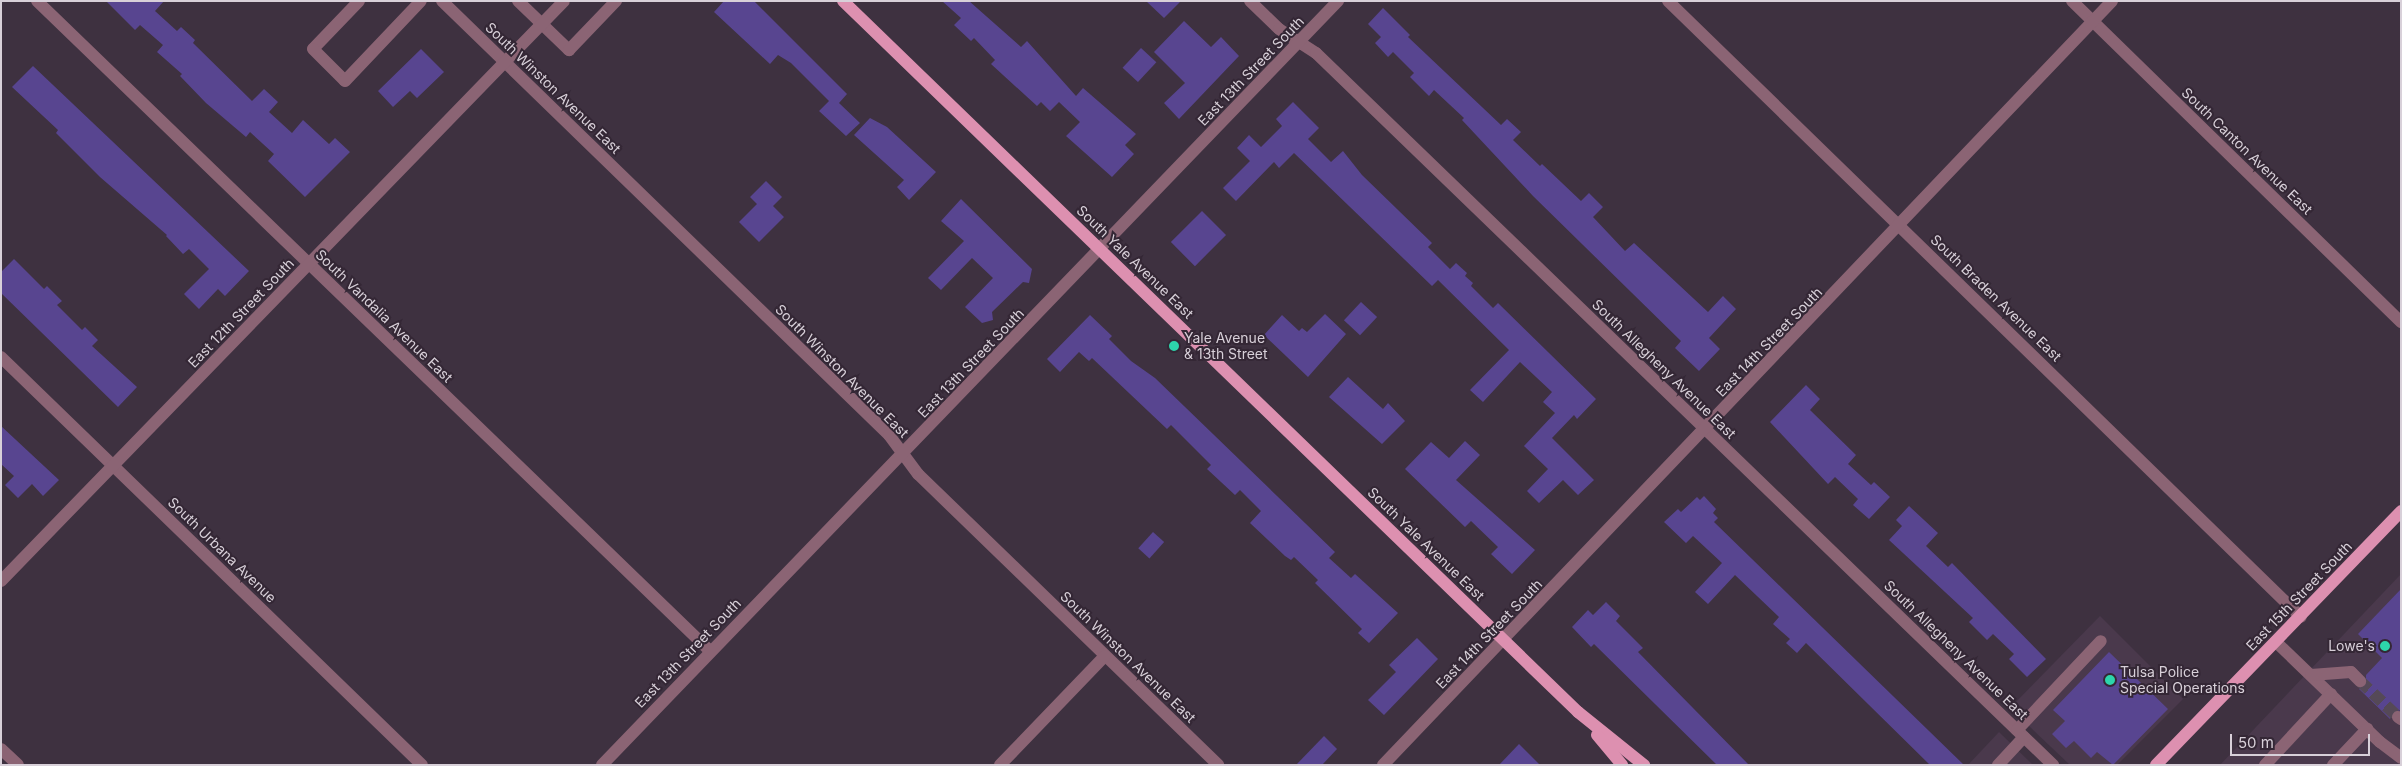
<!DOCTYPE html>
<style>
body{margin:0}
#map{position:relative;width:2402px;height:766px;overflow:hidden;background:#3e3140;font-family:Inter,sans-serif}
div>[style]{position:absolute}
.built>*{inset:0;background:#4a394c}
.building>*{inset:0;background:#584590;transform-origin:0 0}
.minor-tunnel>*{height:12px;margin-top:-6px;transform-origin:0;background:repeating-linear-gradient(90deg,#554957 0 12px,transparent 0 18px)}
.minor>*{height:12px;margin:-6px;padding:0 6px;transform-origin:6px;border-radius:6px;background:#8b6474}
.major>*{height:12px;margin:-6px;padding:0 6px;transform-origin:6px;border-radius:6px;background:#dd90b0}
.dots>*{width:14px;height:14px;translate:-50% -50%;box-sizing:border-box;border:2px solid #342735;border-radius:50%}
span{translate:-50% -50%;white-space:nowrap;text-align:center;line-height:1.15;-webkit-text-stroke:4px #342735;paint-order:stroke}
.street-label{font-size:14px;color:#d8d0d9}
.poi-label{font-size:14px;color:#d8d0d9}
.left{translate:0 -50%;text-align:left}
.right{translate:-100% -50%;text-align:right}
.frame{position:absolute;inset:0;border:2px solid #d8d0d9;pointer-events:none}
.scale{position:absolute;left:2230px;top:734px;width:140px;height:22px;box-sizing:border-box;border:2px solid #d8d0d9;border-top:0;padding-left:6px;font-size:15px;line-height:18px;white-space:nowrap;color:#d8d0d9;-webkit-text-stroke:4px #342735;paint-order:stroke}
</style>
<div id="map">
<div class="built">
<div style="clip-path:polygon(2401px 574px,2401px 765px,2220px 765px)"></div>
<div style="clip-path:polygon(2100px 616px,2183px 699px,2117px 765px,2070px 765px,2010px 708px)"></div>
<div style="clip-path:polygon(1999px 732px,2033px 765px,1968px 765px)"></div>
</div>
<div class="building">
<div style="clip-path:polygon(106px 1px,164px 1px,155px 11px,177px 31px,181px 27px,195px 40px,193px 43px,252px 101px,264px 89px,278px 102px,269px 112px,292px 133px,303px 120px,329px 144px,335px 138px,350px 152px,305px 197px,268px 161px,274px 154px,250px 132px,246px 137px,206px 103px,180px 76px,182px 74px,157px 52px,163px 45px,140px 25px,135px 30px)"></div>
<div style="clip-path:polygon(724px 1px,754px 1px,847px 94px,839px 103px,860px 123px,846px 136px,819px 111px,829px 101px,791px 63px,778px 55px,770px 64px,714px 12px)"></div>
<div style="clip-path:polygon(942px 1px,969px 1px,1021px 47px,1027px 41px,1076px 96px,1083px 88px,1136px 134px,1125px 145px,1134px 154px,1112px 177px,1066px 136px,1080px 122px,1059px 102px,1050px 111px,1041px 102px,1037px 106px,991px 64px,995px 60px,974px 38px,971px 41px,954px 25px,961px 18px)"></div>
<div style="clip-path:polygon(1146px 1px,1181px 1px,1164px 18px)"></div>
<div style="clip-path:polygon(1383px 8px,1410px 35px,1408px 37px,1501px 125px,1507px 119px,1521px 132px,1513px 140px,1540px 166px,1542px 164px,1581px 201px,1589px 193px,1603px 207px,1593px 217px,1625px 251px,1634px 243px,1708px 312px,1723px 296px,1736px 309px,1709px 338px,1720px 349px,1699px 371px,1675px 348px,1681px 341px,1533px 196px,1462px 120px,1464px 118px,1434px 90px,1429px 96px,1410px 77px,1414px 73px,1393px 52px,1388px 57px,1375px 43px,1381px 37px,1368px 24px)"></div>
<div style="clip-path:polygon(1184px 21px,1211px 47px,1221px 37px,1239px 56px,1179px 119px,1164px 103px,1185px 83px,1154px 52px)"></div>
<div style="left:1141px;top:48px;width:21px;height:27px;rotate:43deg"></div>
<div style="clip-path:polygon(421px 49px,444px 72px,417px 98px,410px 91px,393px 107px,378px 91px)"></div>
<div style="clip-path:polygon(33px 66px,249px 271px,225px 296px,218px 289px,199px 309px,184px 294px,209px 269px,189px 249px,183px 254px,166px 236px,167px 235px,100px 177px,56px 133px,58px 130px,12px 87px)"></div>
<div style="clip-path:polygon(1293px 102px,1319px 128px,1308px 139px,1331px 162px,1343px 151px,1362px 175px,1432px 243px,1428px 247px,1450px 269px,1456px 263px,1467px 273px,1465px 276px,1473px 283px,1471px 286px,1493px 308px,1498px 303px,1596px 399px,1577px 419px,1574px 415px,1552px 438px,1594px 480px,1578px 495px,1563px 480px,1539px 503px,1527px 491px,1548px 469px,1524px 446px,1555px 413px,1543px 402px,1552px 392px,1520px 362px,1483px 402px,1470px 390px,1509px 350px,1438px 280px,1432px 286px,1294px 153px,1279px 168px,1274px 162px,1236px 201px,1223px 188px,1250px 161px,1237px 148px,1249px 135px,1261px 147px,1282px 126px,1276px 119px)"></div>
<div style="clip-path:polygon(870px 118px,887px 127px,936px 172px,909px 200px,897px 187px,904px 180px,854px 135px)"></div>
<div style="clip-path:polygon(766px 181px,782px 197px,773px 206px,784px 217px,759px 242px,739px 222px,757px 204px,750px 197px)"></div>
<div style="clip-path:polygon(961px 199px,1032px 269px,1029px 283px,1023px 282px,992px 312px,993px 320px,982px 323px,965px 307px,993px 278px,972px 258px,941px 290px,928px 278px,964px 241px,941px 221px)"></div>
<div style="left:1202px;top:211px;width:34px;height:44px;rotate:45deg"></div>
<div style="clip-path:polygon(14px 259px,44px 289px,47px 286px,62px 301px,57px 305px,82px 330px,85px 327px,98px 340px,92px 346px,137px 387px,118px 407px,1px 293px,1px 272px)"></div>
<div style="left:1361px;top:302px;width:22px;height:25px;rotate:43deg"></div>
<div style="clip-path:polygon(1325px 314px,1346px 334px,1308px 377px,1264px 335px,1282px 315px,1299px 331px,1302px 328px,1307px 332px)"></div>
<div style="clip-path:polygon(1090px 315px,1112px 336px,1109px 339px,1131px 361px,1155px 378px,1335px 552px,1329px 558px,1351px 578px,1355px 574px,1398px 613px,1369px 643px,1358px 633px,1362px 629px,1315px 583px,1318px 580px,1294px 557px,1291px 560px,1285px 556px,1250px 523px,1261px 511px,1240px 490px,1235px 495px,1207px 469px,1211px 465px,1171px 425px,1167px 429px,1092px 358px,1089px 361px,1079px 352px,1060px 372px,1047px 359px)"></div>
<div style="clip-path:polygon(1348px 377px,1383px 409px,1388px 403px,1405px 421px,1382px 444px,1329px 397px)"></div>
<div style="clip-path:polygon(1806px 385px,1820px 399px,1810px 410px,1856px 455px,1848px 464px,1871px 485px,1874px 482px,1890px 497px,1869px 519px,1853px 505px,1858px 499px,1835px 477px,1828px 484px,1770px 422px)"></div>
<div style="clip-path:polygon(1px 426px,59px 480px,43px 496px,32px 484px,18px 498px,5px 485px,14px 476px,1px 464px)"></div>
<div style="clip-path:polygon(1465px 441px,1480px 455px,1456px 480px,1535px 550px,1512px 574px,1491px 554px,1498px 547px,1471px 521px,1465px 527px,1405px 469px,1431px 442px,1449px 458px)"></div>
<div style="clip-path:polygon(1704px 496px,1716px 509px,1713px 513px,1718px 518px,1714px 522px,1964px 765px,1930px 765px,1806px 643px,1797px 653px,1786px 643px,1790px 639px,1773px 624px,1779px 617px,1735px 575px,1708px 604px,1695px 592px,1722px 563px,1693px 536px,1686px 543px,1664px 522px,1678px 509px,1681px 512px,1697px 497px,1700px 500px)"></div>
<div style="clip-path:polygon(1909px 506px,1938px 533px,1926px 546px,1948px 567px,1952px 563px,2046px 659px,2027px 677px,2009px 659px,2014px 654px,1993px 634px,1987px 640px,1969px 622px,1973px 618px,1889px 540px,1902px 526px,1896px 520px)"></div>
<div style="left:1153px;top:532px;width:15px;height:22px;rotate:42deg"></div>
<div style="clip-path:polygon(2401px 589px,2401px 710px,2392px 712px,2390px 719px,2359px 689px,2366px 686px,2366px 675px,2382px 658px,2358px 634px)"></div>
<div style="clip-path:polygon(1606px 602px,1620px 616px,1616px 621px,1643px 648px,1638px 652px,1749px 765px,1717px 765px,1594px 644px,1591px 647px,1572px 627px,1588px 610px,1593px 615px)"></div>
<div style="clip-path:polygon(1417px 638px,1438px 659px,1384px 715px,1368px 700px,1396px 672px,1389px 665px)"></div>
<div style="clip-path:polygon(2109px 652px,2168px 709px,2113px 765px,2097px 752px,2091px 758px,2074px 741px,2066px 748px,2052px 734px,2065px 721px,2053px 710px)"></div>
<div style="clip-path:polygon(1324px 736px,1337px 749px,1322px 765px,1296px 765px)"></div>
<div style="clip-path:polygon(1519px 744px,1540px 765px,1499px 765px)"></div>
</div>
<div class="minor-tunnel">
<div style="left:2360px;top:681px;width:52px;rotate:43.5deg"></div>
</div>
<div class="minor">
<div style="left:37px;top:1px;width:936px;rotate:44deg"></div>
<div style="left:359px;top:1px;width:66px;rotate:133.8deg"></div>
<div style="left:313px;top:49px;width:45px;rotate:45deg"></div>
<div style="left:345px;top:81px;width:110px;rotate:-46.5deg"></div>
<div style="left:442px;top:1px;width:623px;rotate:44.15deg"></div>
<div style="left:889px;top:435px;width:49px;rotate:53.4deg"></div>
<div style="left:918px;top:474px;width:418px;rotate:44.1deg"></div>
<div style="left:518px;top:1px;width:71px;rotate:43.9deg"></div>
<div style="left:569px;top:50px;width:68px;rotate:-46.2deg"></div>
<div style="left:1250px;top:1px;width:40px;rotate:44deg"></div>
<div style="left:1279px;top:29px;width:44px;rotate:33deg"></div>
<div style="left:1316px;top:53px;width:1025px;rotate:44.01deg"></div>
<div style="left:1668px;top:1px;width:883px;rotate:44.22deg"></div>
<div style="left:2072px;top:1px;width:460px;rotate:44.3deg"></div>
<div style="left:1px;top:357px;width:586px;rotate:44.1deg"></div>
<div style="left:1px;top:581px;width:808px;rotate:-45.85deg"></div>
<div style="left:2276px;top:642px;width:144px;rotate:43.9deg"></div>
<div style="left:2380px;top:742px;width:26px;rotate:37deg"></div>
<div style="left:2311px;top:675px;width:40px;rotate:-4.3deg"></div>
<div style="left:2351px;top:672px;width:13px;rotate:45deg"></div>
<div style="left:2398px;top:717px;width:4px;rotate:34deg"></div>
<div style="left:2017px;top:730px;width:122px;rotate:-46.7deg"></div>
<div style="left:1px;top:749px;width:23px;rotate:43deg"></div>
<div style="left:602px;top:765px;width:1061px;rotate:-46.07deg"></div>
<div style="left:1000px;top:765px;width:151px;rotate:-46.1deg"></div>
<div style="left:1383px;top:765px;width:1056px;rotate:-46.34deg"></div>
<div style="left:1998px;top:765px;width:38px;rotate:-47deg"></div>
<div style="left:2265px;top:765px;width:97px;rotate:-47.1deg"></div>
<div style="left:2333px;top:765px;width:50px;rotate:-46.6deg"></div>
</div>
<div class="major">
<div style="left:843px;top:1px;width:1023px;rotate:44.05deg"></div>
<div style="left:1578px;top:712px;width:85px;rotate:38.8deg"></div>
<div style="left:1597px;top:735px;width:39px;rotate:50deg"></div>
<div style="left:2156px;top:765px;width:353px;rotate:-46deg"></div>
</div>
<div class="dots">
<div style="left:1174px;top:346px;background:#2dd5ab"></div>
<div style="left:2385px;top:646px;background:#2dd5ab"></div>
<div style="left:2110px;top:680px;background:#2dd5ab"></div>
</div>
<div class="street-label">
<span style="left:1251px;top:71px;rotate:-46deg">East 13th Street South</span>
<span style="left:553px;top:88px;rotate:44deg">South Winston Avenue East</span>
<span style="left:2247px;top:151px;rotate:44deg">South Canton Avenue East</span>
<span style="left:1135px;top:262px;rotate:44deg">South Yale Avenue East</span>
<span style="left:1996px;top:298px;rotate:44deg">South Braden Avenue East</span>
<span style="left:241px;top:313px;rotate:-46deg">East 12th Street South</span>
<span style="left:384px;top:316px;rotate:44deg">South Vandalia Avenue East</span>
<span style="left:1769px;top:342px;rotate:-46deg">East 14th Street South</span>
<span style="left:971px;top:363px;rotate:-46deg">East 13th Street South</span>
<span style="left:1664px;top:369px;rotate:44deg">South Allegheny Avenue East</span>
<span style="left:842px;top:371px;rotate:45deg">South Winston Avenue East</span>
<span style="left:1426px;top:544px;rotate:44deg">South Yale Avenue East</span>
<span style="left:222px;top:550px;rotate:44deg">South Urbana Avenue</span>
<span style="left:2299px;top:596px;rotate:-46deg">East 15th Street South</span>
<span style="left:1489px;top:634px;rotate:-46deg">East 14th Street South</span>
<span style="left:1956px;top:650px;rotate:44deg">South Allegheny Avenue East</span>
<span style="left:688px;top:653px;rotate:-46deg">East 13th Street South</span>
<span style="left:1128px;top:657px;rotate:44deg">South Winston Avenue East</span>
</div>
<div class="poi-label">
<span class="left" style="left:1184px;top:346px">Yale Avenue<br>&amp; 13th Street</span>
<span class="right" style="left:2375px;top:646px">Lowe's</span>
<span class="left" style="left:2120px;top:680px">Tulsa Police<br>Special Operations</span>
</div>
<div class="frame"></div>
<div class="scale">50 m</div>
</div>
